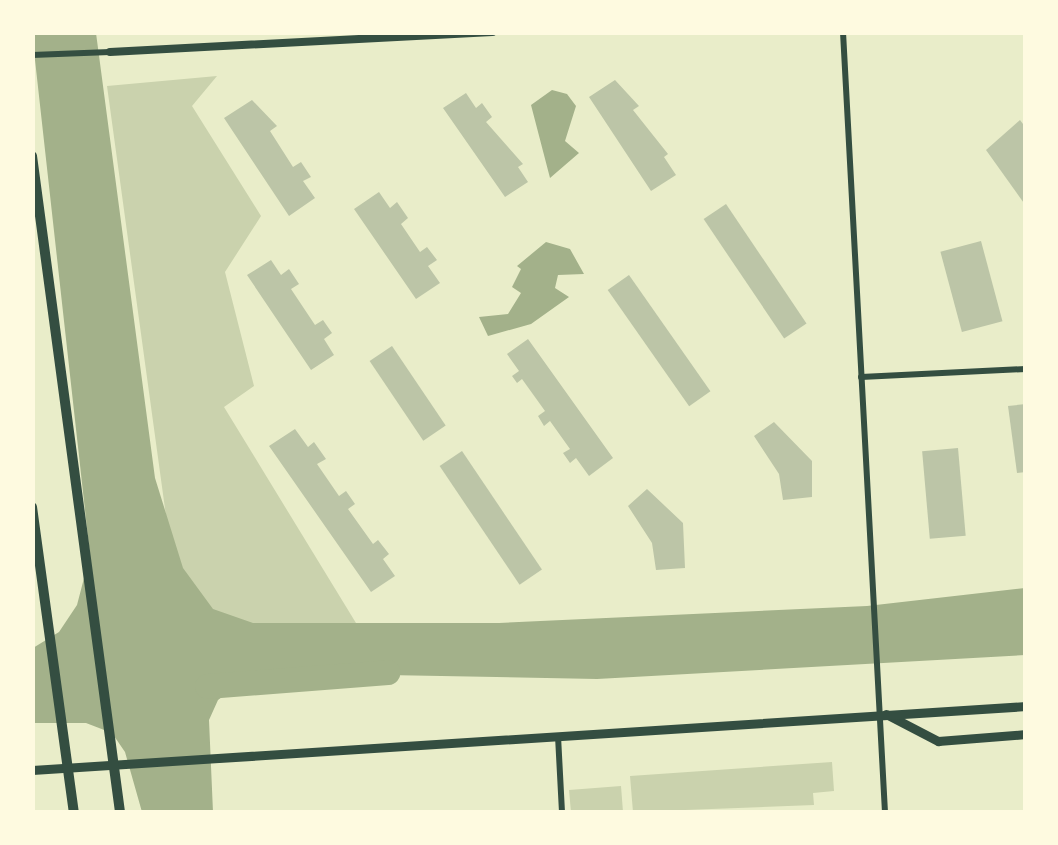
<!DOCTYPE html>
<style>
body{margin:0}
#map{position:relative;width:1058px;height:845px;overflow:hidden;background:#e9edc9;font-family:"Exo 2",sans-serif}
div>[style]{position:absolute}
.green>*{inset:0;background:#cad2ad}
.water>*{inset:0;background:#a3b18a}
.river>*{height:25px;margin:-12.5px;padding:0 12.5px;transform-origin:12.5px;border-radius:12.5px;background:#a3b18a}
.building>*{inset:0;background:#bcc5a7;transform-origin:0 0}
.minor>*{height:6px;margin:-3px;padding:0 3px;transform-origin:3px;border-radius:3px;background:#344e41}
.tertiary>*{height:8px;margin:-4px;padding:0 4px;transform-origin:4px;border-radius:4px;background:#344e41}
.secondary>*{height:9px;margin:-4.5px;padding:0 4.5px;transform-origin:4.5px;border-radius:4.5px;background:#344e41}
.primary>*{height:10px;margin:-5px;padding:0 5px;transform-origin:5px;border-radius:5px;background:#344e41}
span{translate:-50% -50%;white-space:nowrap;text-align:center;line-height:1.15;-webkit-text-stroke:8px #fefae0;paint-order:stroke}
.frame{position:absolute;inset:0;border:35px solid #fefae0;pointer-events:none}
</style>
<div id="map">
<div class="green">
<div style="clip-path:polygon(217px 76px,192px 106px,261px 216px,225px 272px,254px 386px,224px 407px,356px 623px,217px 648px,180px 618px,107px 86px)"></div>
<div style="clip-path:polygon(832px 762px,834px 791px,813px 793px,814px 805px,633px 812px,630px 776px)"></div>
<div style="clip-path:polygon(621px 786px,623px 812px,571px 812px,569px 790px)"></div>
</div>
<div class="water">
<div style="clip-path:polygon(32px 33px,96px 33px,155px 478px,183px 568px,213px 609px,253px 623px,499px 623px,867px 606px,1025px 588px,1025px 655px,597px 679px,276px 673px,244px 680px,218px 700px,209px 720px,213px 812px,142px 812px,125px 752px,112px 733px,86px 723px,33px 723px,33px 648px,59px 632px,77px 605px,90px 555px)"></div>
<div style="clip-path:polygon(552px 90px,567px 94px,576px 106px,565px 141px,579px 153px,550px 178px,531px 105px)"></div>
<div style="clip-path:polygon(546px 242px,570px 249px,584px 274px,558px 275px,555px 288px,569px 297px,531px 324px,488px 336px,479px 317px,508px 314px,521px 293px,512px 287px,521px 269px,517px 266px)"></div>
</div>
<div class="river">
<div style="left:207px;top:686px;width:181px;rotate:-4.4deg"></div>
</div>
<div class="building">
<div style="clip-path:polygon(615px 80px,639px 106px,633px 110px,668px 154px,664px 157px,676px 175px,651px 191px,589px 97px)"></div>
<div style="clip-path:polygon(466px 93px,476px 108px,482px 103px,492px 117px,486px 122px,523px 164px,518px 167px,528px 182px,505px 197px,443px 108px)"></div>
<div style="clip-path:polygon(252px 100px,277px 126px,270px 131px,293px 167px,301px 162px,311px 177px,303px 181px,315px 198px,289px 216px,224px 118px)"></div>
<div style="clip-path:polygon(1020px 120px,1026px 128px,1026px 206px,986px 150px)"></div>
<div style="clip-path:polygon(379px 192px,390px 208px,397px 202px,408px 218px,401px 224px,420px 252px,427px 247px,437px 260px,428px 266px,440px 283px,416px 299px,354px 209px)"></div>
<div style="left:726px;top:204px;width:144px;height:27px;rotate:56deg"></div>
<div style="left:981px;top:241px;width:83px;height:42px;rotate:75deg"></div>
<div style="clip-path:polygon(271px 260px,281px 275px,289px 269px,299px 284px,291px 289px,315px 325px,323px 320px,332px 333px,324px 339px,334px 355px,311px 370px,247px 275px)"></div>
<div style="left:629px;top:275px;width:142px;height:26px;rotate:55deg"></div>
<div style="clip-path:polygon(528px 339px,613px 458px,589px 476px,576px 458px,570px 463px,563px 453px,570px 449px,550px 421px,544px 426px,538px 416px,545px 411px,522px 379px,517px 383px,512px 376px,519px 371px,507px 354px)"></div>
<div style="left:392px;top:346px;width:96px;height:27px;rotate:56deg"></div>
<div style="clip-path:polygon(1026px 404px,1026px 472px,1017px 473px,1008px 406px)"></div>
<div style="clip-path:polygon(774px 422px,812px 461px,812px 497px,783px 500px,779px 474px,754px 436px)"></div>
<div style="clip-path:polygon(295px 429px,308px 447px,314px 442px,326px 459px,317px 464px,339px 496px,346px 491px,355px 504px,348px 509px,373px 544px,378px 540px,389px 554px,383px 559px,395px 576px,371px 592px,269px 446px)"></div>
<div style="left:958px;top:448px;width:88px;height:36px;rotate:85deg"></div>
<div style="left:462px;top:451px;width:143px;height:27px;rotate:56deg"></div>
<div style="clip-path:polygon(647px 489px,683px 523px,685px 568px,656px 570px,652px 543px,628px 506px)"></div>
</div>
<div class="minor">
<div style="left:843px;top:32px;width:781px;rotate:86.92deg"></div>
<div style="left:32px;top:55px;width:78px;rotate:-2.2deg"></div>
<div style="left:861px;top:377px;width:165px;rotate:-2.8deg"></div>
<div style="left:558px;top:736px;width:76px;rotate:87deg"></div>
</div>
<div class="tertiary">
<div style="left:110px;top:52px;width:383px;rotate:-3deg"></div>
</div>
<div class="secondary">
<div style="left:886px;top:714px;width:59px;rotate:27.4deg"></div>
<div style="left:938px;top:741px;width:88px;rotate:-4.5deg"></div>
<div style="left:32px;top:770px;width:996px;rotate:-3.68deg"></div>
</div>
<div class="primary">
<div style="left:32px;top:156px;width:662px;rotate:82.36deg"></div>
<div style="left:32px;top:507px;width:308px;rotate:82.2deg"></div>
</div>
<div class="frame"></div>
</div>
